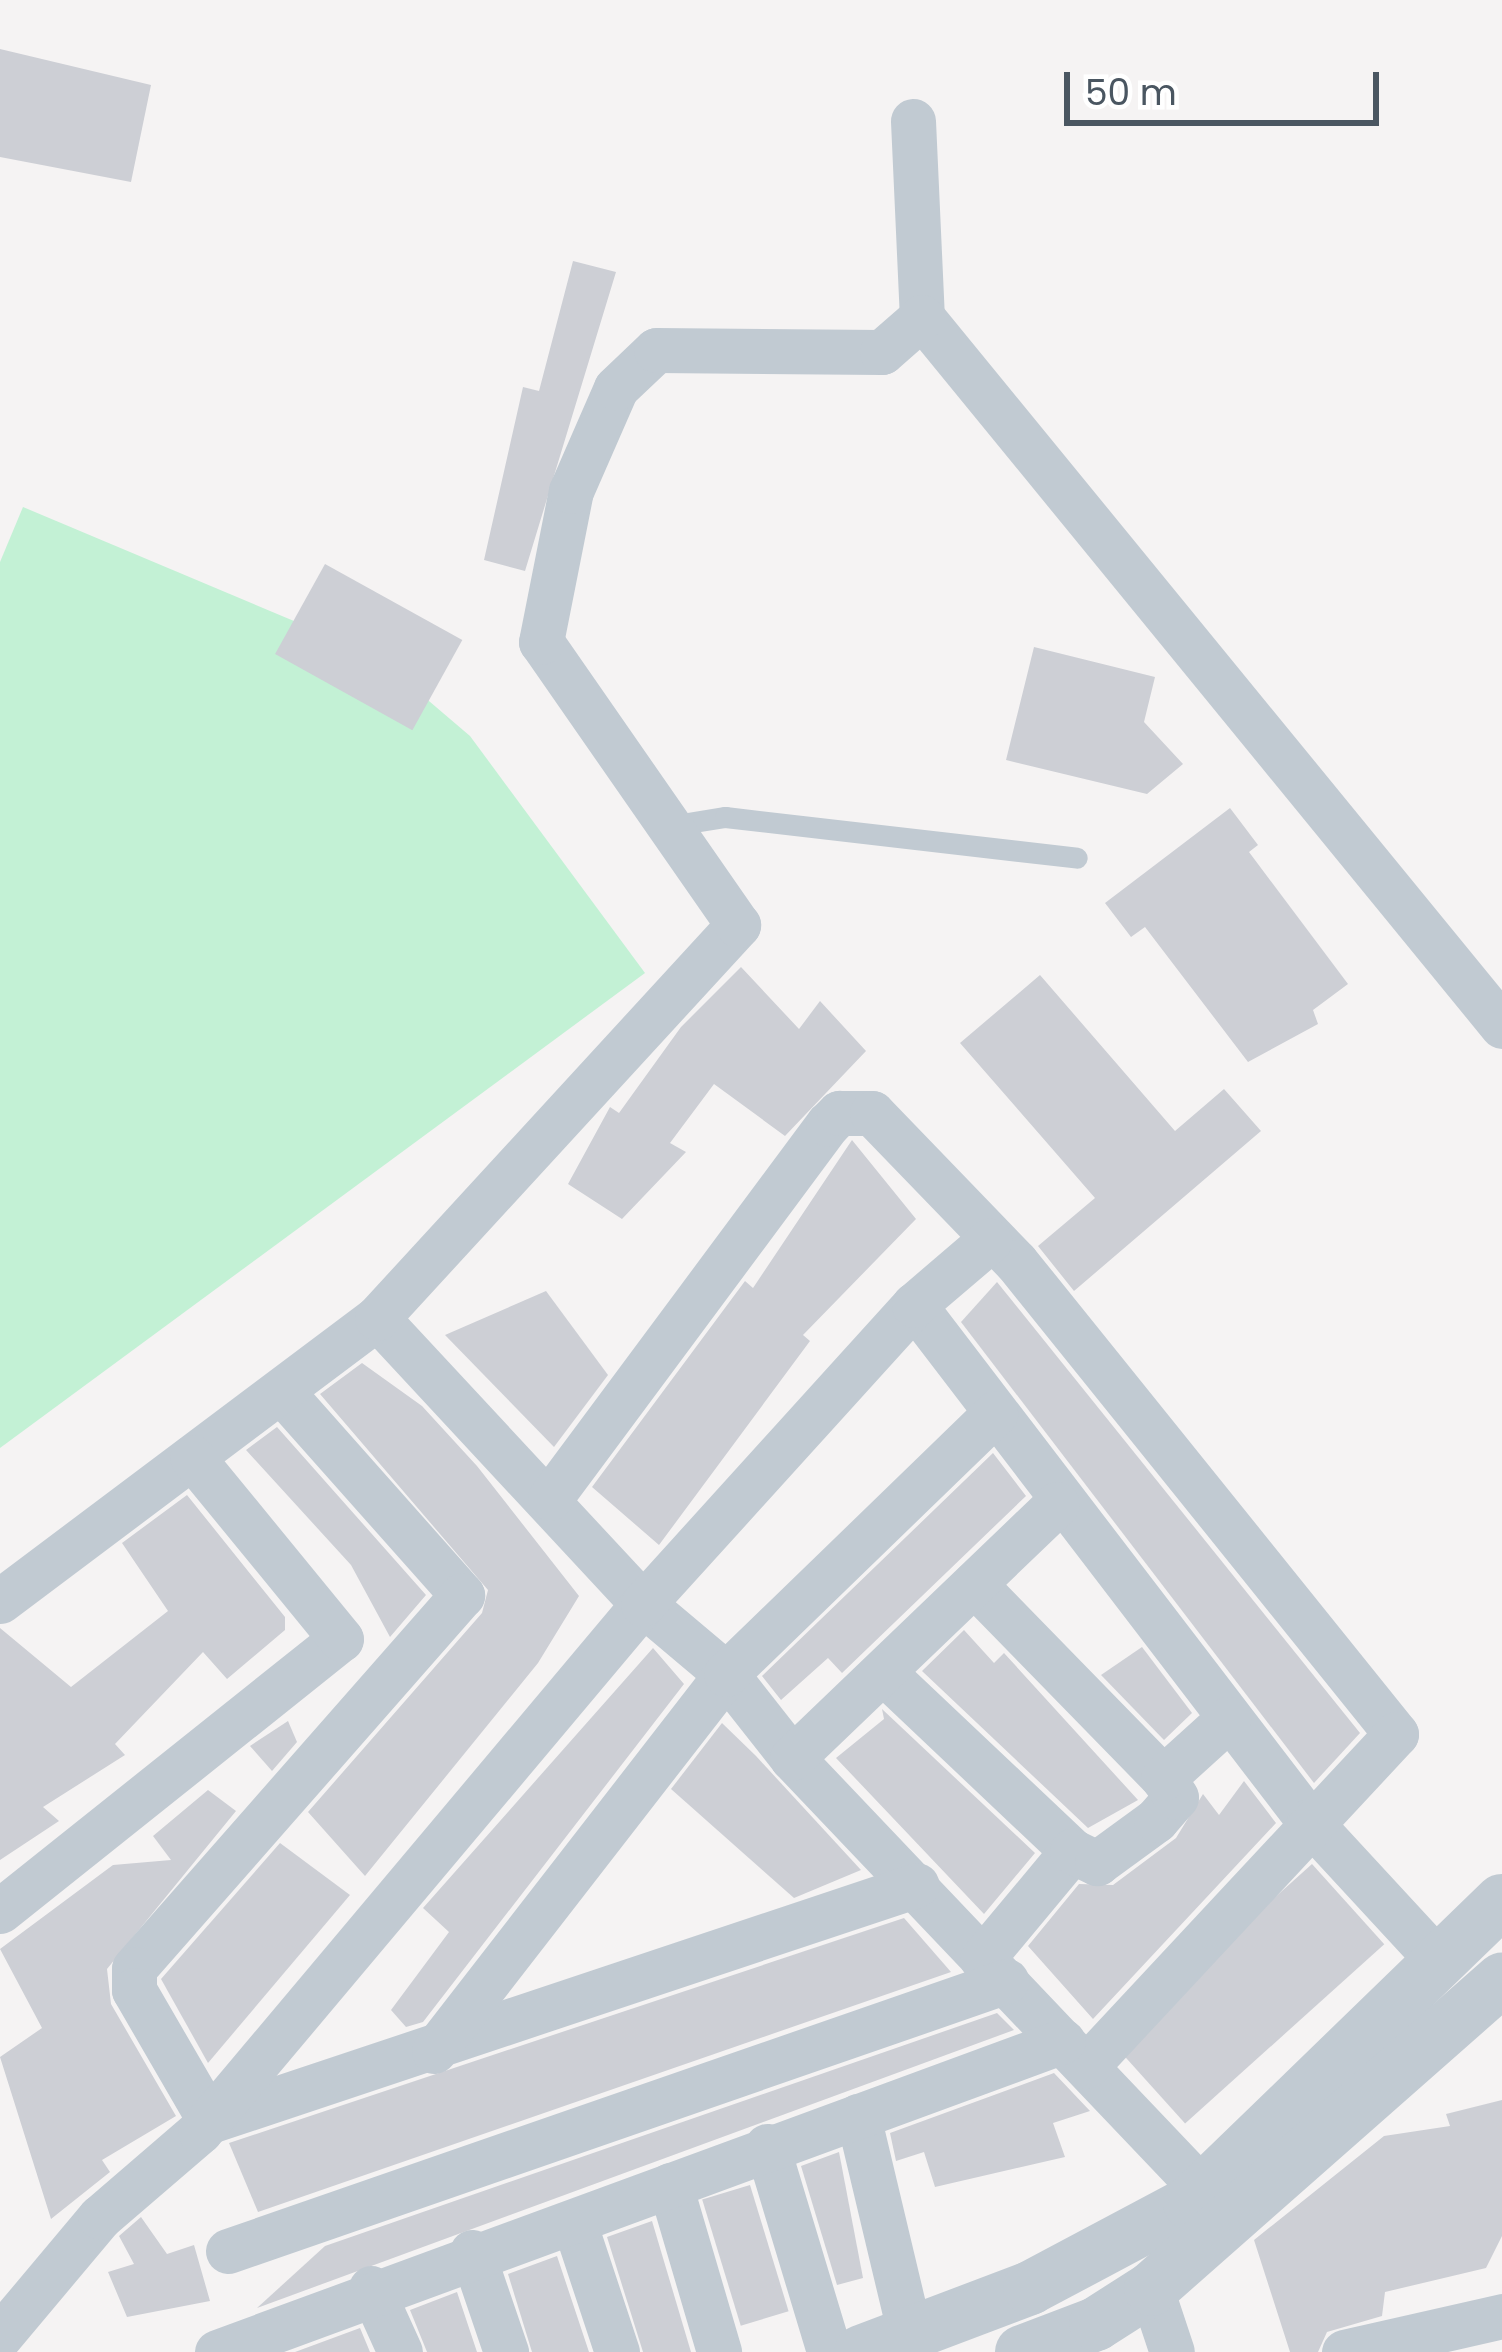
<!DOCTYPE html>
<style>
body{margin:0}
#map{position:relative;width:1502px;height:2352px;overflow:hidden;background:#f5f3f3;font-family:Poppins,sans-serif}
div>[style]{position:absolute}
.green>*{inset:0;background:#c3f1d5}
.building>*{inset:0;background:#cdcfd5;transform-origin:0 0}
.service>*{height:21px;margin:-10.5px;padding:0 10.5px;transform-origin:10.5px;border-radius:10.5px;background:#c1cad2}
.minor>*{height:45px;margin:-22.5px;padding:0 22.5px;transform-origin:22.5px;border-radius:22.5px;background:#c1cad2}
.tertiary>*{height:54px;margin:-27px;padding:0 27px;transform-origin:27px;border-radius:27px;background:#c1cad2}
span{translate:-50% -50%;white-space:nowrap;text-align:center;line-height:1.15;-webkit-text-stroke:10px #fff;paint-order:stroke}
.scale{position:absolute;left:1064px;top:72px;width:315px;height:54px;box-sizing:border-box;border:6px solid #4a5661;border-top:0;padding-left:15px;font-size:36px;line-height:42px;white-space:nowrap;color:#4a5661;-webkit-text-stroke:9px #fff;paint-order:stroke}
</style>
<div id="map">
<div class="green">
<div style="clip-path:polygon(23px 507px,375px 655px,470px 736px,645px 973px,0 1448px,0 562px)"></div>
</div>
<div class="building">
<div style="clip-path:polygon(0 49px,151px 85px,131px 182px,0 157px)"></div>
<div style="clip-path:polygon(573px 261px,616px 272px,525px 571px,484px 560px,523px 387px,539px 391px)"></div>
<div style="left:325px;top:564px;width:157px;height:103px;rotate:29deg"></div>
<div style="clip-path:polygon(1034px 647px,1155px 677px,1144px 722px,1183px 764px,1147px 794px,1006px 760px)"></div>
<div style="clip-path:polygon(1230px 808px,1258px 845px,1249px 852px,1348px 984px,1313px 1010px,1318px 1024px,1248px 1062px,1145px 927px,1131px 937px,1105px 903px)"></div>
<div style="clip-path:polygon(741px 967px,799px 1029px,820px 1001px,866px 1051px,785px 1136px,714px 1084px,670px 1143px,686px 1152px,622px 1219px,568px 1184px,610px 1107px,619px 1113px,681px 1027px)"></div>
<div style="clip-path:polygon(1040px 975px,1175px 1131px,1224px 1089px,1261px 1131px,1074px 1291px,1038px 1246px,1095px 1198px,960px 1043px)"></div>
<div style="clip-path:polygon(852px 1140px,916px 1219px,803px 1335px,810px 1341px,659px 1545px,592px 1487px,745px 1281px,753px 1288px)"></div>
<div style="clip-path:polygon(997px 1282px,1360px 1733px,1314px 1783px,961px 1322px)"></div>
<div style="clip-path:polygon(546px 1291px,608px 1375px,554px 1447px,445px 1335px)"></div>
<div style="clip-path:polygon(362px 1363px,422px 1406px,477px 1466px,579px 1596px,538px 1663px,365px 1876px,308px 1812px,482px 1613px,488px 1590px,320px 1394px)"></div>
<div style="clip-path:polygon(277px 1427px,426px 1595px,390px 1637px,351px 1565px,246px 1450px)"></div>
<div style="clip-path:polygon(993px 1453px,1026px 1496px,842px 1673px,828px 1658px,781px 1700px,762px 1676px)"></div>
<div style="clip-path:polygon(187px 1495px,285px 1617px,285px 1630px,227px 1679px,203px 1652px,115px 1744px,125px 1755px,43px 1807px,59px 1821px,0 1860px,0 1628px,71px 1687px,168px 1611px,122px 1543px)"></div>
<div style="clip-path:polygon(964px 1630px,994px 1663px,1004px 1653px,1138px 1800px,1088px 1828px,922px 1671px)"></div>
<div style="clip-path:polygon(1142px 1647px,1192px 1713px,1164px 1740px,1101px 1675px)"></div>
<div style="clip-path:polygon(653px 1648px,684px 1684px,423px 2022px,406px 2027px,391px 2010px,449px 1932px,423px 1908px)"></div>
<div style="clip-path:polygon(882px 1709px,1035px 1853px,984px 1914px,836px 1758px,884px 1719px)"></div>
<div style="clip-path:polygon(288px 1721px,297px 1742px,272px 1771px,250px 1746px)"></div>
<div style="clip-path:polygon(722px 1723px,756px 1756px,861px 1870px,794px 1898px,671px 1789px)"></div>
<div style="clip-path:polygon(1244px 1781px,1276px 1823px,1093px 2019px,1028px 1946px,1079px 1884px,1113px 1885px,1176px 1838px,1203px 1794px,1219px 1815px)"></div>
<div style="clip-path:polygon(208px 1790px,236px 1811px,107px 1969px,111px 2004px,176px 2116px,102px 2160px,110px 2172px,51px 2219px,0 2057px,42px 2028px,0 1949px,113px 1865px,171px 1860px,153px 1836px)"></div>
<div style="clip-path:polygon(280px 1843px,350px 1895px,208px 2063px,161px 1979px)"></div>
<div style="left:1312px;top:1864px;width:108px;height:268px;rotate:48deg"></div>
<div style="clip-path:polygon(904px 1918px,951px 1972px,258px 2212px,229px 2143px)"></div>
<div style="clip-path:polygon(997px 2013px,1014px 2030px,257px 2308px,325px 2246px)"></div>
<div style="clip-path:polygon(1054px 2073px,1090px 2111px,1053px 2123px,1065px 2157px,935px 2187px,924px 2152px,896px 2161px,890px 2133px)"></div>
<div style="clip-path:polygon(1502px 2100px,1502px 2236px,1486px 2268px,1385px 2292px,1382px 2316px,1327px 2332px,1318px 2352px,1290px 2352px,1254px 2240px,1384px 2136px,1450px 2126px,1446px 2114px)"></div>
<div style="clip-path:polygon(839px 2152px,863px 2278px,837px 2285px,801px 2166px)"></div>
<div style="left:750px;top:2185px;width:132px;height:50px;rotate:73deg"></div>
<div style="clip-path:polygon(141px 2217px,167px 2254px,194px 2245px,210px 2301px,127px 2317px,108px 2272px,134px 2264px,119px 2236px)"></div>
<div style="clip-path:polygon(652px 2221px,691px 2352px,643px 2352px,607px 2237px)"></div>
<div style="clip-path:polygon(557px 2256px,589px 2352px,532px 2352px,508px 2274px)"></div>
<div style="clip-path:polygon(457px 2292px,477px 2352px,427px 2352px,410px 2310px)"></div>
<div style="clip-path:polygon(360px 2328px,370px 2352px,295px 2352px)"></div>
</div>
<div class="service">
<div style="left:669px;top:826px;width:57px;rotate:-9.1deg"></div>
<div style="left:725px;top:817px;width:354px;rotate:6.6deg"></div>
</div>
<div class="minor">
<div style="left:913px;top:121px;width:196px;rotate:87.4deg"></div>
<div style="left:922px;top:317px;width:916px;rotate:50.71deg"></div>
<div style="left:914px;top:1305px;width:650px;rotate:52.57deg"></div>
<div style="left:1309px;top:1821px;width:192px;rotate:47.3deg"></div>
<div style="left:377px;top:1318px;width:391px;rotate:47.1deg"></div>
<div style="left:643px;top:1604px;width:109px;rotate:40.1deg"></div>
<div style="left:726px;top:1674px;width:107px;rotate:51.8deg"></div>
<div style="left:792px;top:1758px;width:596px;rotate:46.43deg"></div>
<div style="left:281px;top:1391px;width:273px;rotate:48.4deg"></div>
<div style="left:462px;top:1595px;width:497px;rotate:131.3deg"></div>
<div style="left:134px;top:1969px;width:21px;rotate:90deg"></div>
<div style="left:134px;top:1990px;width:151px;rotate:59.9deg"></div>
<div style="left:210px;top:2121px;width:745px;rotate:-18.46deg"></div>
<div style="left:550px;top:1498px;width:466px;rotate:-53.4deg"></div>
<div style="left:828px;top:1124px;width:16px;rotate:-45deg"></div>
<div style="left:839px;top:1113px;width:33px"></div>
<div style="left:872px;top:1113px;width:207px;rotate:46deg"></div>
<div style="left:1016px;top:1262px;width:606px;rotate:51.16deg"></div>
<div style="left:1396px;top:1734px;width:454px;rotate:133deg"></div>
<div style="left:974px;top:1584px;width:271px;rotate:45.7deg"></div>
<div style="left:0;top:1601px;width:471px;rotate:-36.9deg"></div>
<div style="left:377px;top:1318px;width:534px;rotate:-47.43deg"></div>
<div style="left:738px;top:925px;width:345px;rotate:-124.8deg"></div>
<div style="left:541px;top:642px;width:154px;rotate:-78.8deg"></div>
<div style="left:571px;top:491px;width:112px;rotate:-66.4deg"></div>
<div style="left:616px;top:388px;width:55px;rotate:-43.5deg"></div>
<div style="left:656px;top:350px;width:226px;rotate:0.5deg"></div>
<div style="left:882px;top:352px;width:53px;rotate:-41.2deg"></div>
<div style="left:883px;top:1672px;width:260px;rotate:43.4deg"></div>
<div style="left:792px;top:1758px;width:367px;rotate:-43.8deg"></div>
<div style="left:0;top:1911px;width:436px;rotate:-38.6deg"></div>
<div style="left:341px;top:1639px;width:235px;rotate:-129.3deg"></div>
<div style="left:982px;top:1959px;width:141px;rotate:-50.2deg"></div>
<div style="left:1072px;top:1851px;width:28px;rotate:26deg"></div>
<div style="left:1097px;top:1863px;width:73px;rotate:-36.1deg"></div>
<div style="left:1156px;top:1820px;width:30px;rotate:-49deg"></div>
<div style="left:1176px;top:1797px;width:23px;rotate:-124deg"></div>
<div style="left:1163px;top:1778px;width:88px;rotate:-42.2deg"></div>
<div style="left:434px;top:2051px;width:477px;rotate:-52.2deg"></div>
<div style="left:726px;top:1674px;width:375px;rotate:-44.1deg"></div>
<div style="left:858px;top:2116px;width:224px;rotate:76.6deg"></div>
<div style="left:767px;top:2146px;width:215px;rotate:73.2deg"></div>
<div style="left:670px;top:2185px;width:174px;rotate:73.6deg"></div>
<div style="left:574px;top:2222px;width:137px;rotate:71.7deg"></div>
<div style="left:228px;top:2251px;width:824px;rotate:-19.12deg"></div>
<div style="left:472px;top:2252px;width:106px;rotate:71.2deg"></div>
<div style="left:371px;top:2288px;width:70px;rotate:65.6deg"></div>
<div style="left:1151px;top:2289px;width:66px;rotate:71.6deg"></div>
<div style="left:0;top:2336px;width:155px;rotate:-50deg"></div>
<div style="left:100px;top:2217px;width:132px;rotate:-40.7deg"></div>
<div style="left:200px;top:2131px;width:688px;rotate:-49.95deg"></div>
<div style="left:643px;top:1604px;width:404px;rotate:-47.8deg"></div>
<div style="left:914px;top:1305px;width:99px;rotate:-40.5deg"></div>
<div style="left:217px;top:2352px;width:901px;rotate:-20.18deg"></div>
<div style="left:1344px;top:2352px;width:162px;rotate:-12.8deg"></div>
</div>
<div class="tertiary">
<div style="left:861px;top:2352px;width:181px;rotate:-20.7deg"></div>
<div style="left:1030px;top:2288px;width:181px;rotate:-28deg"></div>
<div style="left:1190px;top:2203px;width:434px;rotate:-44.1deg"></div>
<div style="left:1022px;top:2352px;width:79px;rotate:-20.7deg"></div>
<div style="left:1096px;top:2324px;width:65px;rotate:-32.5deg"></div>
<div style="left:1151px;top:2289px;width:468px;rotate:-41.4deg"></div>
</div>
<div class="scale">50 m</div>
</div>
